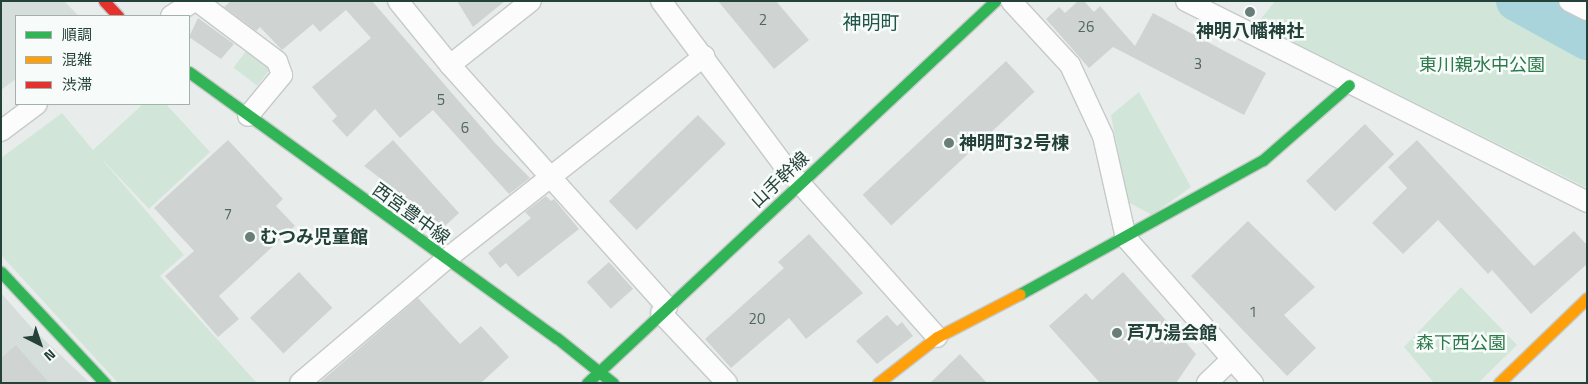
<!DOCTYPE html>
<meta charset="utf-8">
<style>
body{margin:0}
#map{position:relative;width:1588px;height:384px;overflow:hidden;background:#e8edeb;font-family:"Titillium Web","Noto Sans JP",sans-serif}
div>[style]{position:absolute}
.built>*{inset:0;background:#d6dedb}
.green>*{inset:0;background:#d1e6d8;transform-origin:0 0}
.river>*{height:40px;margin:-20px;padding:0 20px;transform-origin:20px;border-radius:20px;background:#a9d4db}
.building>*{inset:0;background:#cfd4d2;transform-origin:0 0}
.roads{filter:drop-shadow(1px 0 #c5cac8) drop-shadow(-1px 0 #c5cac8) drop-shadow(0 1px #c5cac8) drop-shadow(0 -1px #c5cac8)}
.street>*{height:20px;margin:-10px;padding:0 10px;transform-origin:10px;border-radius:10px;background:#fcfcfc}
.fast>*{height:11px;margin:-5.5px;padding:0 5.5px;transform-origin:5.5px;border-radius:5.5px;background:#30b455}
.slow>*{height:11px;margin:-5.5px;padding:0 5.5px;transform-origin:5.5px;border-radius:5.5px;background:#ff9f0a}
.jam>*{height:11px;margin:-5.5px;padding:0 5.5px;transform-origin:5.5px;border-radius:5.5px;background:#e5322d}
.dots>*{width:14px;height:14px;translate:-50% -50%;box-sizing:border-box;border:2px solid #f7fbf9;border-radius:50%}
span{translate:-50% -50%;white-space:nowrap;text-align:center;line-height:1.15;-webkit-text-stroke:5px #f7fbf9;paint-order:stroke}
.number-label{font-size:15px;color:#506761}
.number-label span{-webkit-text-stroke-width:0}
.poi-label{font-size:18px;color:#24423a;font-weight:700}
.left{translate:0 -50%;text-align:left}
.park-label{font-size:18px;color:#2d7a4b}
.street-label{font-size:18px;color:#24423a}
.neighbourhood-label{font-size:19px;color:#1f5548}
.frame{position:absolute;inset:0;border:2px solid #24423a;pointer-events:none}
.legend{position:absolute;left:15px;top:15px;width:175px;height:90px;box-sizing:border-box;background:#f7fbf9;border:1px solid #a3b1ad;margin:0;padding:6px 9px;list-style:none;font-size:15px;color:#24423a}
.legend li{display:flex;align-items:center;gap:10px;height:25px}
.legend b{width:25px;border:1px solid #a3b1ad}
.north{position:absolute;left:15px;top:319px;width:50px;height:50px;-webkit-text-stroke:4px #f7fbf9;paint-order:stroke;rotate:139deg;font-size:14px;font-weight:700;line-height:20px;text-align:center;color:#24423a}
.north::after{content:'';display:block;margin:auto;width:18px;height:22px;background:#24423a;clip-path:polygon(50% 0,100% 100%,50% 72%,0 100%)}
</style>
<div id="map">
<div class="built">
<div style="clip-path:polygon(1px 1px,64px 1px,79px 16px,16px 16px,16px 79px,1px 90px)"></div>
<div style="clip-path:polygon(1px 293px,32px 328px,90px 383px,1px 383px)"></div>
</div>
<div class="green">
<div style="clip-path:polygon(1275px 1px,1495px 1px,1587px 50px,1587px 188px,1257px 24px)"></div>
<div style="left:246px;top:51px;width:30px;height:21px;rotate:37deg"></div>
<div style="clip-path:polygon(1139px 92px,1191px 187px,1152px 215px,1128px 202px,1111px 115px)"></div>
<div style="clip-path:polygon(143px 104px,166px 104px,210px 152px,149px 209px,99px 156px,184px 255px,160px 276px,257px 383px,118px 383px,1px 255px,1px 158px,62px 113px,93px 150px)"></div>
<div style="clip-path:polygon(1461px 287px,1517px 345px,1478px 383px,1434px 383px,1404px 347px)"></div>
</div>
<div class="river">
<div style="left:1516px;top:1px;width:81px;rotate:28.8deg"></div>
</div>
<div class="building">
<div style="clip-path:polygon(231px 1px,372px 1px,496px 144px,530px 178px,509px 194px,433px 110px,400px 138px,375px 109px,347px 137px,332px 121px,337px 116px,312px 87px,371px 38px,346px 10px,320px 32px,313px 24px,282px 50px,260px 27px,256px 31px,224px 7px)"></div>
<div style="clip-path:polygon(457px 1px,505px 1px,473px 27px)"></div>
<div style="clip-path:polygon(718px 1px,776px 1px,809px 40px,774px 69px)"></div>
<div style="clip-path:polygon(1078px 1px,1084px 1px,1094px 12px,1100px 6px,1135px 46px,1153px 13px,1266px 73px,1244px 115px,1113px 47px,1089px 68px,1046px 19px,1059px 7px,1065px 13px)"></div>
<div style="clip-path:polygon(198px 18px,234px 44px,221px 59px,189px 37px)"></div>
<div style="left:1006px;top:61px;width:42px;height:196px;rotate:47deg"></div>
<div style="left:698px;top:115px;width:40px;height:124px;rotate:46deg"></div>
<div style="left:1365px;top:124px;width:42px;height:82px;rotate:46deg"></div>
<div style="clip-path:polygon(228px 140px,283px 199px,276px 206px,295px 226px,219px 296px,239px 319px,218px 337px,165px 276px,194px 251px,154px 208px)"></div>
<div style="clip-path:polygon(393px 140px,459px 213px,444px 227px,364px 166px)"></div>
<div style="clip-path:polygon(1417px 140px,1534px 266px,1574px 231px,1587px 245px,1587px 264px,1531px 314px,1492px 270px,1488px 274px,1438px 220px,1403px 254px,1372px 223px,1407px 188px,1388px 167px)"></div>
<div style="clip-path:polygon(546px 196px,551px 201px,554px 199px,579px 229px,518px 277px,506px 263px,500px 268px,488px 253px,531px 218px,525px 212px)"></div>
<div style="clip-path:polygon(1248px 221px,1315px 287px,1284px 315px,1316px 348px,1287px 376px,1191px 276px)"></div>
<div style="clip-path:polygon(809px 234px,863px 293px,806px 339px,789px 318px,731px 368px,705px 339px,784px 268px,778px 262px)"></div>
<div style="left:609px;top:262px;width:36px;height:30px;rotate:48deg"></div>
<div style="left:299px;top:272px;width:49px;height:67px;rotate:47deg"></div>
<div style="clip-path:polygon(1123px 272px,1196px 354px,1176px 383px,1100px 383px,1049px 326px,1086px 293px,1092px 300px)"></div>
<div style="clip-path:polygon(418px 298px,460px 344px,481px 326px,509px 357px,481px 383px,319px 383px)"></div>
<div style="clip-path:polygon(887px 315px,897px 326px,902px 322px,913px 336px,877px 364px,856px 341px)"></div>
<div style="clip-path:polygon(16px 345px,49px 383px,1px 383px,1px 358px)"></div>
<div style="clip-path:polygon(960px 354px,987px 383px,930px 383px)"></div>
</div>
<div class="roads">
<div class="street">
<div style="left:197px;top:1px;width:100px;rotate:36.9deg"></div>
<div style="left:277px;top:61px;width:15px;rotate:70deg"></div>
<div style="left:282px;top:75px;width:53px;rotate:129.7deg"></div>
<div style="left:398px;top:1px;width:82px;rotate:50.9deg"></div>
<div style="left:450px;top:65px;width:325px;rotate:48.1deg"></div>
<div style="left:661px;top:1px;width:202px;rotate:53.2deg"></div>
<div style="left:782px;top:163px;width:233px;rotate:48.3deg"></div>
<div style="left:1011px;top:1px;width:87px;rotate:47.3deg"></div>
<div style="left:1070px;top:65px;width:78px;rotate:65.1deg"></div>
<div style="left:1103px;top:136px;width:105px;rotate:77.3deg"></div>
<div style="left:1126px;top:238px;width:193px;rotate:48.8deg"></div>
<div style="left:1186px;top:1px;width:449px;rotate:26.6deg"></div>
<div style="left:1569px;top:1px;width:20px;rotate:27deg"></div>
<div style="left:171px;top:16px;width:27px;rotate:-33deg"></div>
<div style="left:450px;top:65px;width:103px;rotate:-38.3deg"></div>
<div style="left:1px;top:131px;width:45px;rotate:-36.9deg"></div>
<div style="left:661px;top:313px;width:96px;rotate:46.7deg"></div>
<div style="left:300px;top:383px;width:190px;rotate:-40.3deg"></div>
<div style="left:445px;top:260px;width:330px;rotate:-38.2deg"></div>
<div style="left:1207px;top:383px;width:33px;rotate:-44deg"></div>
</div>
<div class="fast">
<div style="left:189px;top:72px;width:454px;rotate:35.9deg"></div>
<div style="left:557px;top:338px;width:72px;rotate:38.8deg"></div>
<div style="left:1px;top:272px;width:152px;rotate:46.9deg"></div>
<div style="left:1020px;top:294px;width:277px;rotate:-28.9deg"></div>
<div style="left:1263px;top:160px;width:114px;rotate:-41.1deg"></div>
<div style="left:587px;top:383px;width:559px;rotate:-43.11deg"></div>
</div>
<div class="slow">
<div style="left:878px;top:383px;width:75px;rotate:-37.9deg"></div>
<div style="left:937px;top:337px;width:93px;rotate:-27.4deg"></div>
<div style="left:1499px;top:383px;width:122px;rotate:-44deg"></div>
</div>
<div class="jam">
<div style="left:104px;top:1px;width:21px;rotate:47deg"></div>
</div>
</div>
<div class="dots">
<div style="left:1250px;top:12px;background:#697e78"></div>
<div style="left:949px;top:143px;background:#697e78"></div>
<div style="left:250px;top:237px;background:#697e78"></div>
<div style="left:1117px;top:333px;background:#697e78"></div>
</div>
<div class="number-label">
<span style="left:763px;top:20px">2</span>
<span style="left:1086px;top:27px">26</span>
<span style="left:1198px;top:64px">3</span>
<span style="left:441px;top:100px">5</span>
<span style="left:465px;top:128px">6</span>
<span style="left:228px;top:214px">7</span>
<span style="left:1253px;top:312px">1</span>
<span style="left:757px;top:319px">20</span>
</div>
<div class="poi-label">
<span style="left:1250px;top:31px">神明八幡神社</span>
<span class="left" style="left:959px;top:143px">神明町32号棟</span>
<span class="left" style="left:260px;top:237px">むつみ児童館</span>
<span class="left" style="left:1127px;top:333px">芦乃湯会館</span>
</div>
<div class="park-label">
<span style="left:1482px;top:65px">東川親水中公園</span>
<span style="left:1461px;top:343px">森下西公園</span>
</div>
<div class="street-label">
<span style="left:780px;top:180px;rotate:-43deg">山手幹線</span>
<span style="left:411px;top:214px;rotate:36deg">西宮豊中線</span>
</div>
<div class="neighbourhood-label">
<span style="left:871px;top:22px">神明町</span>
</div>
<div class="frame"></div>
<ul class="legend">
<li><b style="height:6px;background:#30b455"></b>順調</li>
<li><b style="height:6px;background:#ff9f0a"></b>混雑</li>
<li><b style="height:6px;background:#e5322d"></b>渋滞</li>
</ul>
<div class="north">N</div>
</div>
